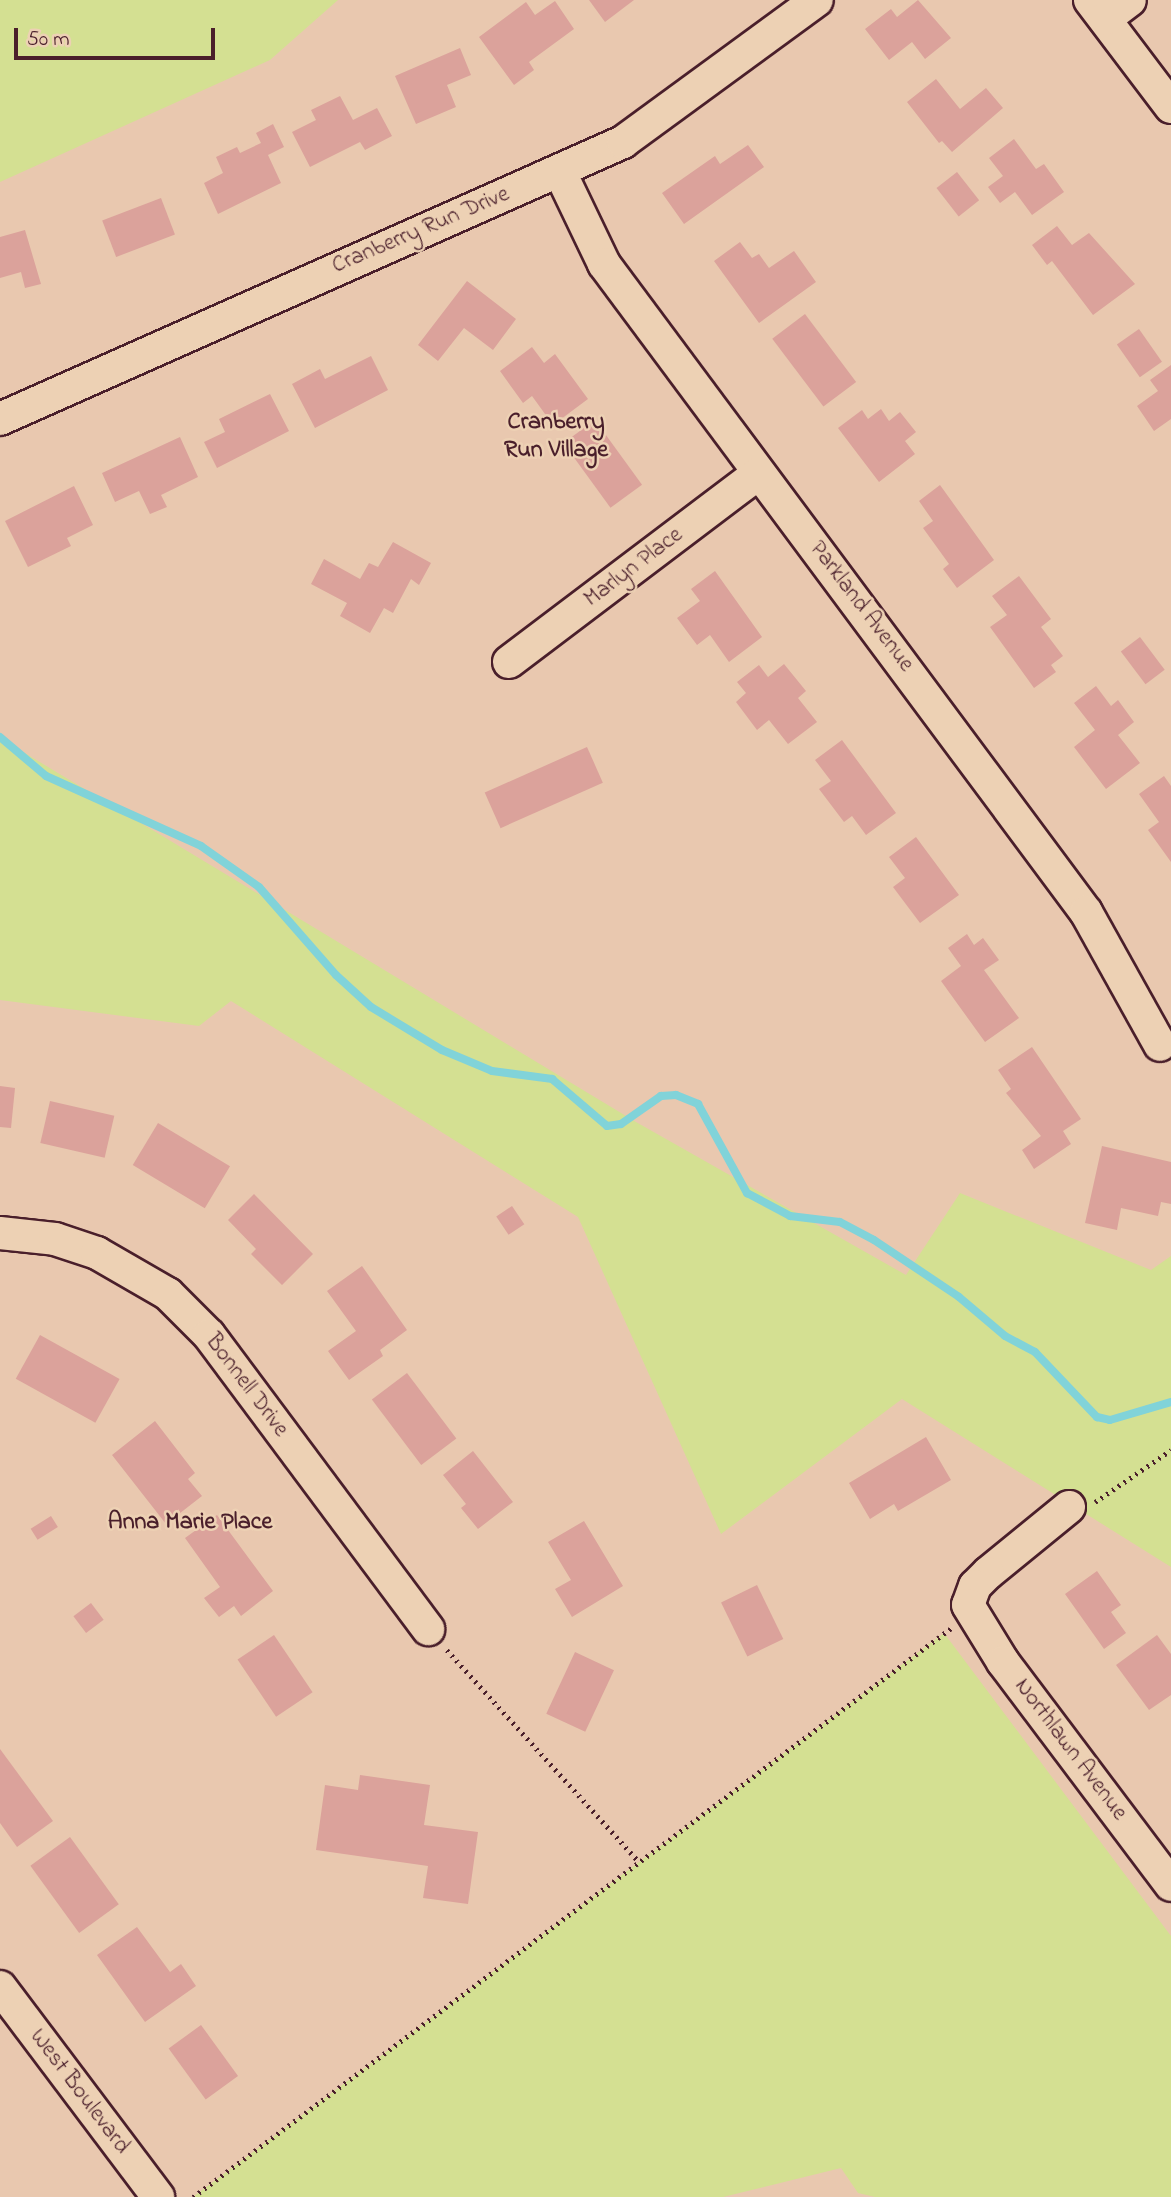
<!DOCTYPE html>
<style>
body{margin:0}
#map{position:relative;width:1171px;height:2197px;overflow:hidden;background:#e9c8af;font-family:"Indie Flower",sans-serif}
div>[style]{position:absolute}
.green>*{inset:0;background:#d4e092}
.stream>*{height:8px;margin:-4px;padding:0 4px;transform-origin:4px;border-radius:4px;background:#81d3d9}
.building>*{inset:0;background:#dba29b;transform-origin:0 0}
.path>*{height:4.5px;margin-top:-2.25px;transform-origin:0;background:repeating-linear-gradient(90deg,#4a1f2b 0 2px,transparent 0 7px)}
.roads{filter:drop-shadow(2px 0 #4a1f2b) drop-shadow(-2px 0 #4a1f2b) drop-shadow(0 2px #4a1f2b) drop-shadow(0 -2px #4a1f2b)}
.minor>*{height:32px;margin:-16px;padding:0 16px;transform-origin:16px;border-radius:16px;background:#edd1b4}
span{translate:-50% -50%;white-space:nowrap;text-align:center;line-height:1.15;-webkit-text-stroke:5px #edd1b4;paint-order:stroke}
.street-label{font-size:23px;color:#4a1f2b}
.neighbourhood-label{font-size:24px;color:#4a1f2b;font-weight:700}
.scale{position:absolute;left:14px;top:28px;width:201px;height:32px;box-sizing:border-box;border:4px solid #4a1f2b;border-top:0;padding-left:9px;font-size:21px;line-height:24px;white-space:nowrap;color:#4a1f2b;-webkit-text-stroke:5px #edd1b4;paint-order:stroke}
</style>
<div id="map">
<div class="green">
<div style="clip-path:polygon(0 0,338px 0,270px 60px,0 182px)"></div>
<div style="clip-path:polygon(0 738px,636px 1122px,906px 1275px,960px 1193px,1151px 1270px,1171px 1256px,1171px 1567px,902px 1399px,721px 1534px,578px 1217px,231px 1001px,199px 1026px,0 1000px)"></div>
<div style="clip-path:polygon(944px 1633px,1171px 1936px,1171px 2197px,875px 2197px,858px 2193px,841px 2168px,723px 2197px,193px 2197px)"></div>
</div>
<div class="stream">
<div style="left:0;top:737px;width:60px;rotate:40.3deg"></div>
<div style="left:46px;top:776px;width:170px;rotate:24.3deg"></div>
<div style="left:201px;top:846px;width:71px;rotate:35.3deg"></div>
<div style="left:259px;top:887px;width:117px;rotate:48.8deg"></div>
<div style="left:336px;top:975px;width:47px;rotate:42.4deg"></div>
<div style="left:371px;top:1007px;width:83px;rotate:31.2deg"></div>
<div style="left:442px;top:1050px;width:54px;rotate:22.8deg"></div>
<div style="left:492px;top:1071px;width:61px;rotate:7.6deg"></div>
<div style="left:552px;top:1079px;width:72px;rotate:40.5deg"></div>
<div style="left:607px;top:1126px;width:14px;rotate:-8deg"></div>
<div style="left:621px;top:1124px;width:49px;rotate:-35deg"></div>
<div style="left:661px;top:1096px;width:15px;rotate:-4deg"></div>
<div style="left:676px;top:1095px;width:24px;rotate:22deg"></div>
<div style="left:698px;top:1104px;width:102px;rotate:61.2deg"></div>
<div style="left:747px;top:1193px;width:49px;rotate:28.1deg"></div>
<div style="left:790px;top:1216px;width:50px;rotate:6.8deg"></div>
<div style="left:840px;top:1222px;width:38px;rotate:28deg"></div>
<div style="left:874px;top:1240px;width:102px;rotate:33.8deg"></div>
<div style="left:959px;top:1297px;width:60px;rotate:40.3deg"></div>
<div style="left:1005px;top:1336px;width:34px;rotate:28deg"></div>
<div style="left:1035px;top:1352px;width:90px;rotate:46.4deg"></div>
<div style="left:1097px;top:1417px;width:13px;rotate:13deg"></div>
<div style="left:1110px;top:1420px;width:64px;rotate:-16.4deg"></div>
</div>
<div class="building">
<div style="clip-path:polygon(589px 0,634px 0,605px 22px)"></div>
<div style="clip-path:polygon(918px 0,951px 38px,925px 59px,912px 42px,889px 60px,865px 29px,891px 9px,897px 17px)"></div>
<div style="clip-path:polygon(555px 1px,574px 29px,529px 62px,534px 70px,514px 85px,479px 37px,526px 2px,535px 15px)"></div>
<div style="clip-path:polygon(460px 48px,471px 75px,447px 85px,456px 107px,416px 124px,395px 76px)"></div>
<div style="clip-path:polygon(936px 79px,960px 109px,986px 88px,1003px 108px,952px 152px,942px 141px,939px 143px,907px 102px)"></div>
<div style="clip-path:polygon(340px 96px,353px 120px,377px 108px,392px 136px,365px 150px,360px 142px,310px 167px,292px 132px,316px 120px,311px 110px)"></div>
<div style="clip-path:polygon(273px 124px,284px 147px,268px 155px,281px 183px,218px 214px,204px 183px,223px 173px,216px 157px,237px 147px,240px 153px,261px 143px,256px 133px)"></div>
<div style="clip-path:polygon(1014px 139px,1036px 169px,1044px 164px,1064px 192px,1032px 215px,1015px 192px,1000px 203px,988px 187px,1003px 176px,989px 158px)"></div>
<div style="clip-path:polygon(748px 145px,764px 167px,684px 224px,662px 193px,715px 156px,720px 164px)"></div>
<div style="left:957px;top:172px;width:36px;height:26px;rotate:52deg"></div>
<div style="left:161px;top:198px;width:39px;height:63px;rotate:69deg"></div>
<div style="clip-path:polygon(1057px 226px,1072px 245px,1089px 233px,1135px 284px,1093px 315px,1052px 261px,1047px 265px,1032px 245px)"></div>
<div style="clip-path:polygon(25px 230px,41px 284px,25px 288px,21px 272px,0 278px,0 237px)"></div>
<div style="clip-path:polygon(740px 242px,752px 258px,759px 254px,769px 268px,794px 251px,816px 282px,759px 323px,714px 261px)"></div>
<div style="clip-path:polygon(467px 281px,516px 319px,493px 350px,464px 328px,438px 361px,418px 345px)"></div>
<div style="left:805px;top:314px;width:85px;height:41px;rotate:53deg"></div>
<div style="left:1139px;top:329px;width:40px;height:27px;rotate:55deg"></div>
<div style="clip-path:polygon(532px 347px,544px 363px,555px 354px,588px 399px,553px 425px,532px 396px,523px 403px,500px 371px)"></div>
<div style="clip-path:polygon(371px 356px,388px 390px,315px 428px,292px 384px,320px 369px,325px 379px)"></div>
<div style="clip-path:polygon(1171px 365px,1171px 419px,1154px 431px,1137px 406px,1158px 391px,1150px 380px)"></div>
<div style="clip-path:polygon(270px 394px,289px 431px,217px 468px,204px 442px,225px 432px,219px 419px)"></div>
<div style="clip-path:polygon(881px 409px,889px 421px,900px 412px,916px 432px,905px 441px,915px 454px,879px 482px,838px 428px,862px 410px,868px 419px)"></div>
<div style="left:595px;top:420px;width:80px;height:39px;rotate:54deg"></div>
<div style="clip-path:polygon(180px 437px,198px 477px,161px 495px,167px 507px,150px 514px,139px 491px,115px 502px,102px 473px)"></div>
<div style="clip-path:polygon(940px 485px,994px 560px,957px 588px,943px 569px,949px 564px,923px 528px,933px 521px,919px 501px)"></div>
<div style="clip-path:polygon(74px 486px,93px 525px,67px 538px,71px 546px,28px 567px,5px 521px)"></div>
<div style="clip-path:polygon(393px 542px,431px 563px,419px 585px,411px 579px,393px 613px,384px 608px,370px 633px,340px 616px,347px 603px,311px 584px,324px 559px,360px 579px,369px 563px,378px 567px)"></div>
<div style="clip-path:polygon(715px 571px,762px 637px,729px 662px,710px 635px,697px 645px,677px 618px,700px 601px,691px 589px)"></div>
<div style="clip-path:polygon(1019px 576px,1051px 619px,1041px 627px,1063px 656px,1051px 665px,1056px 672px,1034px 688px,990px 627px,1007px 615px,992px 596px)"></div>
<div style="left:1140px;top:637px;width:41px;height:24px;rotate:53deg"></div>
<div style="clip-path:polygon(784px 664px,806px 691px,798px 698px,817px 722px,788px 744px,769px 720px,757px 730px,736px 702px,746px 693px,737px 682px,759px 665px,768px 677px)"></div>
<div style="clip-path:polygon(1096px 686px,1111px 706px,1118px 700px,1134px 722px,1118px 735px,1140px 763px,1106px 789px,1074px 747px,1095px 730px,1074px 703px)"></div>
<div style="clip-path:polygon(842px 740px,896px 813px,866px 835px,852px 816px,844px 822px,819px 789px,831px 781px,815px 760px)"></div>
<div style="left:587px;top:747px;width:39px;height:112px;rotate:66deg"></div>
<div style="clip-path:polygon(1164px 776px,1171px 786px,1171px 862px,1148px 830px,1159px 822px,1139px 794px)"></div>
<div style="clip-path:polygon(916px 837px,959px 895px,920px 923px,893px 887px,905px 878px,889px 857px)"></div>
<div style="clip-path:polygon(967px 934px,974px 945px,983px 938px,999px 960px,984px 970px,1019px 1018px,985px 1042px,941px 981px,961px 966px,948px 948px)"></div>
<div style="clip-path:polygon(1032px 1047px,1081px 1119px,1063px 1131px,1071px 1144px,1034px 1169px,1022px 1150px,1041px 1136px,1006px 1093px,1011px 1089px,998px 1070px)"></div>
<div style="clip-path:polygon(0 1086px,15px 1088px,11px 1128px,0 1127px)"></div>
<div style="left:50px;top:1101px;width:66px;height:43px;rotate:13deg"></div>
<div style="left:158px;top:1123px;width:84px;height:49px;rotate:31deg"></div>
<div style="clip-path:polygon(1102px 1146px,1171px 1162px,1171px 1204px,1161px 1202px,1158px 1216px,1121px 1208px,1117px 1230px,1085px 1223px)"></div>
<div style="clip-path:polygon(254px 1194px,313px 1254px,282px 1285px,251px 1254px,256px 1249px,228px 1220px)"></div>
<div style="left:512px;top:1206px;width:22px;height:19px;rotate:56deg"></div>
<div style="clip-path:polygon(362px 1266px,407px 1330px,380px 1350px,383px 1356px,349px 1380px,328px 1351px,356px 1331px,327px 1291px)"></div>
<div style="left:40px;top:1335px;width:91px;height:50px;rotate:29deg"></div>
<div style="left:407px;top:1373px;width:82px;height:44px;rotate:53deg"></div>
<div style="clip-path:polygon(155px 1421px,195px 1473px,188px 1479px,202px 1496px,166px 1524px,112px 1455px)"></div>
<div style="clip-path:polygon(926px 1437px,951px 1480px,898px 1511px,894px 1504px,870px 1519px,849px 1483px)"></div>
<div style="clip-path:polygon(473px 1451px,513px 1502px,478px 1529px,461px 1508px,466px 1504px,443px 1475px)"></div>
<div style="clip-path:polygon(217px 1515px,273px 1591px,241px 1616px,234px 1606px,219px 1617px,204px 1598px,220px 1587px,185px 1538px)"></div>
<div style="left:51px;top:1516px;width:13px;height:24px;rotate:58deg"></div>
<div style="clip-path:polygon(584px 1521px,623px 1586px,572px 1617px,555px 1589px,571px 1580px,548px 1542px)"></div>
<div style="clip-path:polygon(1097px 1571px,1121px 1605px,1111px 1612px,1126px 1633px,1104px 1649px,1065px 1594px)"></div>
<div style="left:757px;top:1585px;width:60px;height:40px;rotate:64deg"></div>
<div style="left:91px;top:1603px;width:21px;height:22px;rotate:53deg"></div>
<div style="left:274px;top:1635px;width:69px;height:44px;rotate:56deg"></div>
<div style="clip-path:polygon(1157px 1635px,1171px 1654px,1171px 1695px,1149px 1710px,1116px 1665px)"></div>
<div style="left:575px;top:1652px;width:43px;height:68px;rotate:25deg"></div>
<div style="clip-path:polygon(0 1749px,53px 1821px,17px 1847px,0 1823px)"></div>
<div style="clip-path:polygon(360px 1775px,430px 1785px,424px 1825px,478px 1832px,468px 1904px,423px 1898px,428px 1866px,316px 1850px,325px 1785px,358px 1790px)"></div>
<div style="left:70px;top:1837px;width:83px;height:49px;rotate:54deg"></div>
<div style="clip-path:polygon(137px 1927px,170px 1972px,181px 1964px,196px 1986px,145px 2022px,97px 1955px)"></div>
<div style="left:201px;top:2025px;width:63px;height:40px;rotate:54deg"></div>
</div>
<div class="path">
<div style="left:1095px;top:1502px;width:92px;rotate:-34.4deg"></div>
<div style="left:447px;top:1650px;width:286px;rotate:47.8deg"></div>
<div style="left:193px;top:2197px;width:948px;rotate:-36.89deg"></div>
</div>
<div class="roads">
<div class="minor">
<div style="left:1090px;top:0;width:134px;rotate:52.9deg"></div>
<div style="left:1105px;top:19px;width:31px;rotate:-37deg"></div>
<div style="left:560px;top:172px;width:102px;rotate:64.4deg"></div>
<div style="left:604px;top:264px;width:808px;rotate:53.36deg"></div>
<div style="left:1086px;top:912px;width:152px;rotate:60.9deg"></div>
<div style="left:0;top:419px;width:682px;rotate:-23.97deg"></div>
<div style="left:623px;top:142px;width:240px;rotate:-36.2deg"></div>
<div style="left:509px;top:662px;width:313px;rotate:-37.1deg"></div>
<div style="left:0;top:1233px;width:55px;rotate:6.2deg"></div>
<div style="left:55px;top:1239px;width:44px;rotate:18.4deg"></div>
<div style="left:97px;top:1253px;width:82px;rotate:30deg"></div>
<div style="left:168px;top:1294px;width:58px;rotate:45deg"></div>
<div style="left:209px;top:1335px;width:367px;rotate:53.3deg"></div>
<div style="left:1069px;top:1507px;width:104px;rotate:140.8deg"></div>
<div style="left:988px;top:1573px;width:18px;rotate:135deg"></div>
<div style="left:975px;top:1586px;width:20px;rotate:110deg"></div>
<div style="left:968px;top:1605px;width:67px;rotate:58.4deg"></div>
<div style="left:1003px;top:1662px;width:279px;rotate:53deg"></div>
<div style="left:0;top:1987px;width:263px;rotate:53deg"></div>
</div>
</div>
<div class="street-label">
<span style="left:421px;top:231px;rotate:-23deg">Cranberry Run Drive</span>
<span style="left:634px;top:568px;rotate:-37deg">Marlyn Place</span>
<span style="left:861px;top:607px;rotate:53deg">Parkland Avenue</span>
<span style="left:246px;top:1386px;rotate:53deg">Bonnell Drive</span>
<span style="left:1070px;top:1750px;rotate:53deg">Northlawn Avenue</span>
<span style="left:79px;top:2092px;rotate:53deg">West Boulevard</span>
</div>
<div class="neighbourhood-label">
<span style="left:556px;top:437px">Cranberry<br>Run Village</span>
<span style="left:190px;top:1523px">Anna Marie Place</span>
</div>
<div class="scale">50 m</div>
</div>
